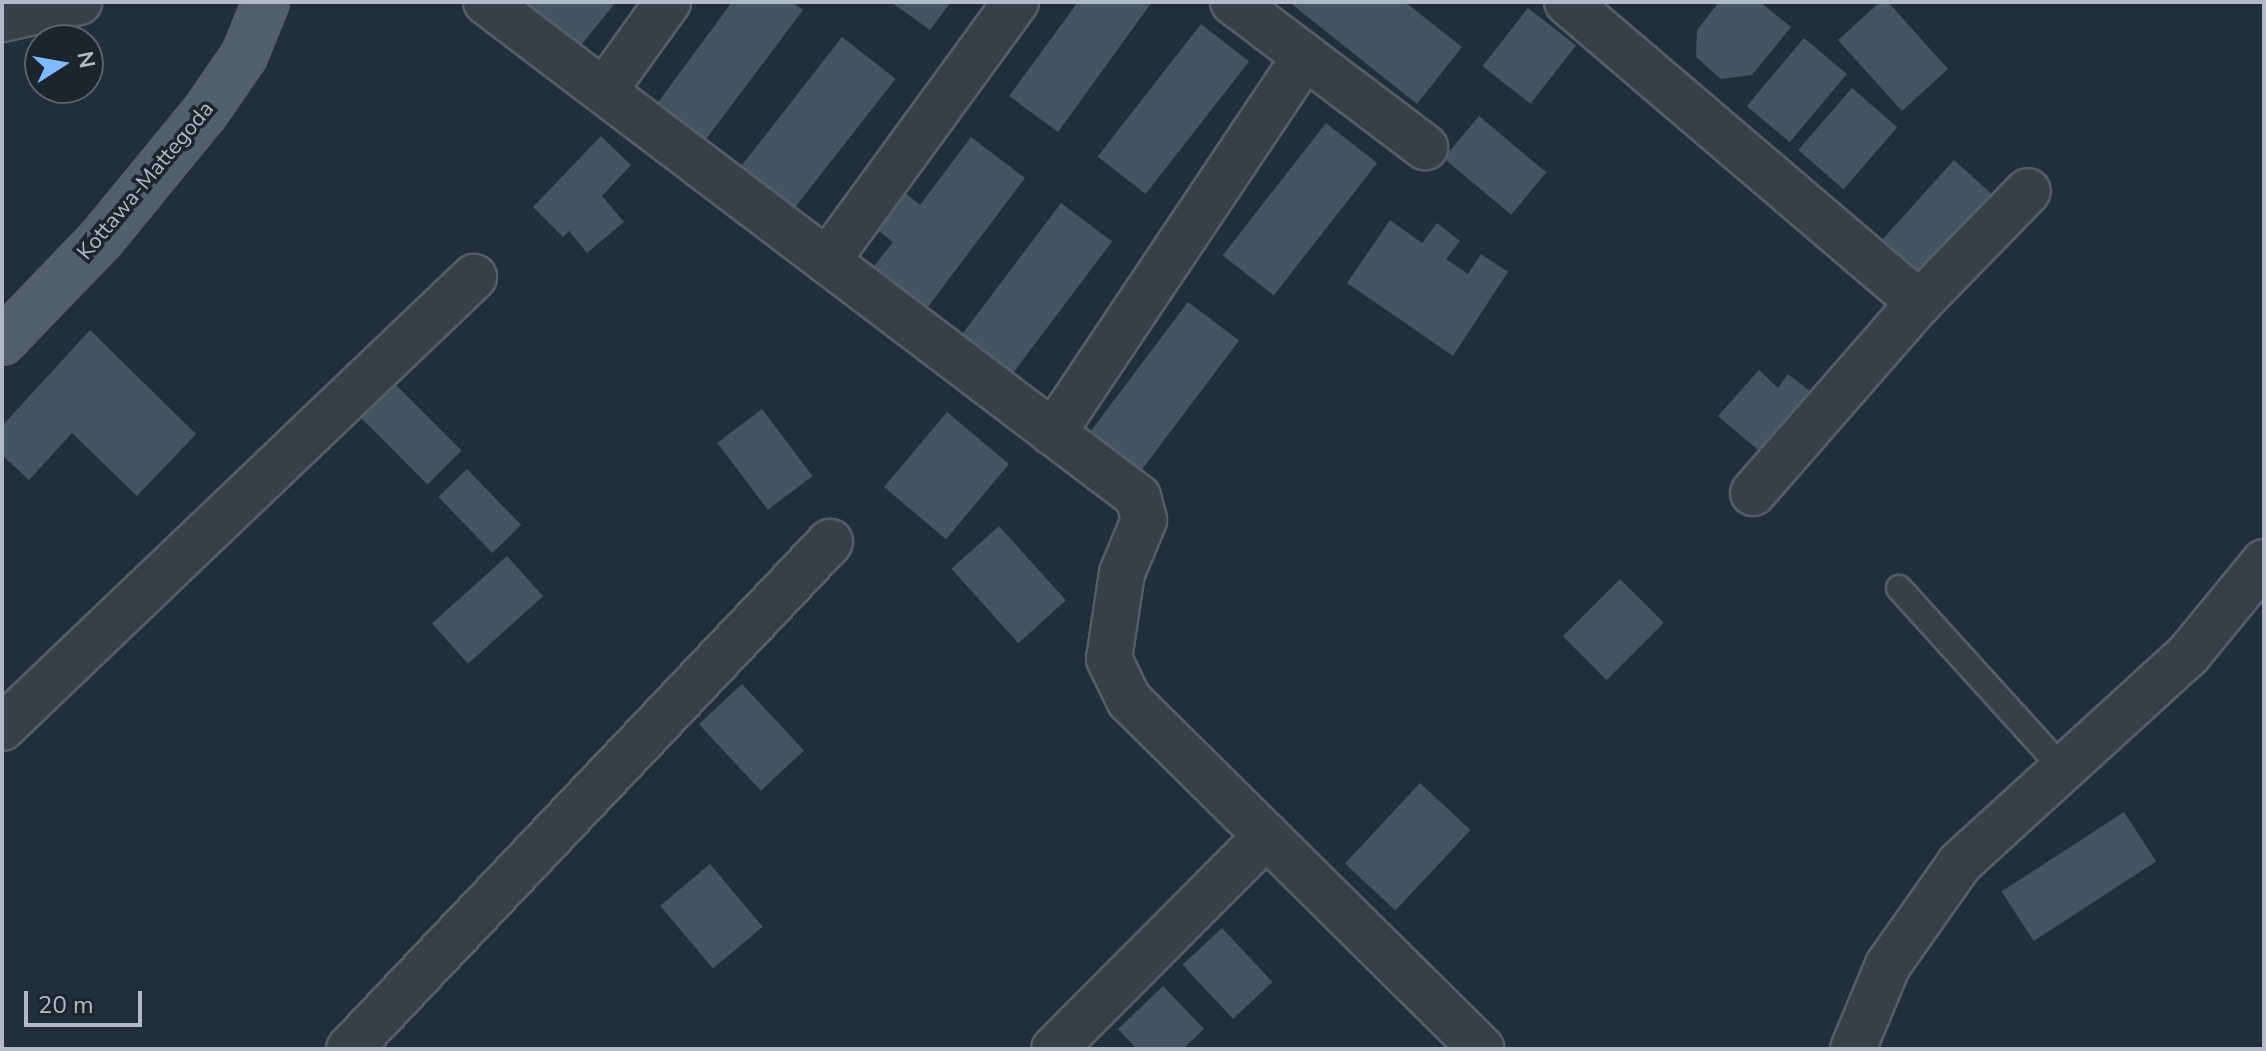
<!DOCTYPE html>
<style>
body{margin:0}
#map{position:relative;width:2266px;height:1051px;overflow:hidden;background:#212f3b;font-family:"Nunito Sans",sans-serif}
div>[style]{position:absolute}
.building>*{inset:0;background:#445462;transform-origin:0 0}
.roads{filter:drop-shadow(2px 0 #535e69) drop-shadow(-2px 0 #535e69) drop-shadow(0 2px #535e69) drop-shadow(0 -2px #535e69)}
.lane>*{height:24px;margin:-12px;padding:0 12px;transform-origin:12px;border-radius:12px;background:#35404b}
.street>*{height:44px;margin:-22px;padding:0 22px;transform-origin:22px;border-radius:22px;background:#35404b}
.primary>*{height:44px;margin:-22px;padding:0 22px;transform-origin:22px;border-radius:22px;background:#52606c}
span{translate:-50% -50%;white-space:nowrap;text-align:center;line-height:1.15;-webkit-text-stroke:7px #1a2530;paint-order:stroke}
.street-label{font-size:22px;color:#b0bbc7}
.frame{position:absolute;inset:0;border:4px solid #b0bbc7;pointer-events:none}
.north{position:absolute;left:24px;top:24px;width:80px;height:80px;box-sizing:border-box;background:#1a2530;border:2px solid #56616c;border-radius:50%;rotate:79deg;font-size:22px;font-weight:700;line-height:32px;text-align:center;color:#b0bbc7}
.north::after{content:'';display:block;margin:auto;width:28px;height:36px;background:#80bcfc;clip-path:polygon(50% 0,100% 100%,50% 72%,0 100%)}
.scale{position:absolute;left:24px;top:991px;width:118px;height:36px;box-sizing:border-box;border:4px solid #b0bbc7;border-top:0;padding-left:10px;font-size:24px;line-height:28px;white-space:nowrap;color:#b0bbc7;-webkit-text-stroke:6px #1a2530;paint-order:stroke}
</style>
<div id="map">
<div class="building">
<div style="clip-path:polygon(528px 2px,616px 2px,574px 54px,521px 10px)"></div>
<div style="clip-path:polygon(732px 2px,792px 2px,803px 10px,704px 142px,656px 105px)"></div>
<div style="clip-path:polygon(891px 2px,951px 2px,930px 30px)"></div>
<div style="clip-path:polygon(1078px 2px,1152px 2px,1058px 132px,1009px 96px)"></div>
<div style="clip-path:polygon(1289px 2px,1405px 2px,1462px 47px,1417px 104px)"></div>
<div style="clip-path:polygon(1719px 2px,1760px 2px,1791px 27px,1752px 75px,1721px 79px,1696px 57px,1697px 30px)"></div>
<div style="clip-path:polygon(1880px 2px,1888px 2px,1948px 69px,1902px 111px,1838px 40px)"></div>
<div style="left:1528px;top:8px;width:61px;height:74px;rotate:38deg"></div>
<div style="left:1201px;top:24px;width:61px;height:168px;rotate:38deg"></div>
<div style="left:842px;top:37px;width:68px;height:171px;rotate:38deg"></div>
<div style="left:1804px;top:38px;width:56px;height:89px;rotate:40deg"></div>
<div style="left:1852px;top:88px;width:60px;height:82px;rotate:41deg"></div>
<div style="left:1479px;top:116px;width:88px;height:55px;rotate:40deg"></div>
<div style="left:1326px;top:123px;width:65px;height:168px;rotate:38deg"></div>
<div style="clip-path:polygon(601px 136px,631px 165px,602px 196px,624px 222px,587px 253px,569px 231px,563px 237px,533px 207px)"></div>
<div style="clip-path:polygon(971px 137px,1025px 178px,921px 316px,867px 275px,893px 242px,870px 224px,899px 188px,920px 205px)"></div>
<div style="left:1954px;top:160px;width:62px;height:110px;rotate:42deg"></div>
<div style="left:1061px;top:203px;width:64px;height:175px;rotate:37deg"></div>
<div style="clip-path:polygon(1390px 220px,1422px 243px,1437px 223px,1460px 241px,1446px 259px,1468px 274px,1481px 254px,1508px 272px,1453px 356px,1347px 283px)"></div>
<div style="left:1188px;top:302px;width:64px;height:169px;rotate:37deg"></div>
<div style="clip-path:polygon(90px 330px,196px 434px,137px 496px,72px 433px,29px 480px,2px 455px,2px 426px)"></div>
<div style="clip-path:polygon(1759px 370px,1778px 388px,1788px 374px,1820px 399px,1771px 461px,1718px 416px)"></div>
<div style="left:395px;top:384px;width:94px;height:48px;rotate:45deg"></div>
<div style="left:762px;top:409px;width:84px;height:56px;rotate:53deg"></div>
<div style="left:947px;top:412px;width:81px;height:98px;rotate:40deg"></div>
<div style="left:467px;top:469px;width:78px;height:40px;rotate:46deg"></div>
<div style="left:999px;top:526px;width:100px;height:64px;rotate:48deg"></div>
<div style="left:507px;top:556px;width:54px;height:101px;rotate:48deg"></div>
<div style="left:1620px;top:579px;width:62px;height:81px;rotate:45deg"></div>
<div style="left:742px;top:684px;width:91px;height:59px;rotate:47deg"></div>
<div style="left:1420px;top:783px;width:69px;height:110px;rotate:43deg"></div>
<div style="left:2124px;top:812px;width:59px;height:146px;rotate:57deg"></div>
<div style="left:710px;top:864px;width:82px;height:65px;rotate:50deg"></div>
<div style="left:1222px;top:928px;width:74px;height:54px;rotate:47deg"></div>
<div style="clip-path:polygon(1163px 986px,1204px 1029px,1183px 1049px,1137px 1049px,1118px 1029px)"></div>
</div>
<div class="roads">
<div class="lane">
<div style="left:1899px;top:588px;width:244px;rotate:47.8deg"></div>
</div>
<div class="street">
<div style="left:486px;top:2px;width:819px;rotate:37.21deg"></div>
<div style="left:1138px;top:497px;width:24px;rotate:75deg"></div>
<div style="left:1144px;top:520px;width:57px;rotate:112.5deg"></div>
<div style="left:1122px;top:573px;width:87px;rotate:98.6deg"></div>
<div style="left:1109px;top:659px;width:46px;rotate:64deg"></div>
<div style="left:1129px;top:700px;width:496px;rotate:44.7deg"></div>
<div style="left:1233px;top:2px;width:241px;rotate:37.1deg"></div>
<div style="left:1567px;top:2px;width:463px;rotate:40.5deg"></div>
<div style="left:2px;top:19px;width:79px;rotate:-12.4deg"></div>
<div style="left:604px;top:91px;width:110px;rotate:-54.3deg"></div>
<div style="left:827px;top:261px;width:321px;rotate:-53.9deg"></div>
<div style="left:1053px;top:433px;width:453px;rotate:-56.2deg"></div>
<div style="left:1753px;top:493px;width:252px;rotate:-48.9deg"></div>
<div style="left:1919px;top:303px;width:156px;rotate:-45.8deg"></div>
<div style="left:2px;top:728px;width:653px;rotate:-43.7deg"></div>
<div style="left:349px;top:1049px;width:699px;rotate:-46.51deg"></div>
<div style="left:1054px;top:1049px;width:301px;rotate:-45.1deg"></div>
<div style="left:1853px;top:1049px;width:91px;rotate:-67.4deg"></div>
<div style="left:1888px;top:965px;width:125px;rotate:-54.8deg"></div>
<div style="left:1960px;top:863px;width:309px;rotate:-42.4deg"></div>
<div style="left:2188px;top:655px;width:120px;rotate:-50.7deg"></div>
</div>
<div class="primary">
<div style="left:2px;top:342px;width:144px;rotate:-46.1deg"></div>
<div style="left:102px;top:238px;width:164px;rotate:-50.7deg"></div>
<div style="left:206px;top:111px;width:67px;rotate:-55.4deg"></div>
<div style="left:244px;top:56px;width:58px;rotate:-67.8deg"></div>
</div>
</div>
<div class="street-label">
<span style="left:146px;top:181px;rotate:-50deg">Kottawa-Mattegoda</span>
</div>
<div class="frame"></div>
<div class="north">N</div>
<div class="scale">20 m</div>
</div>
